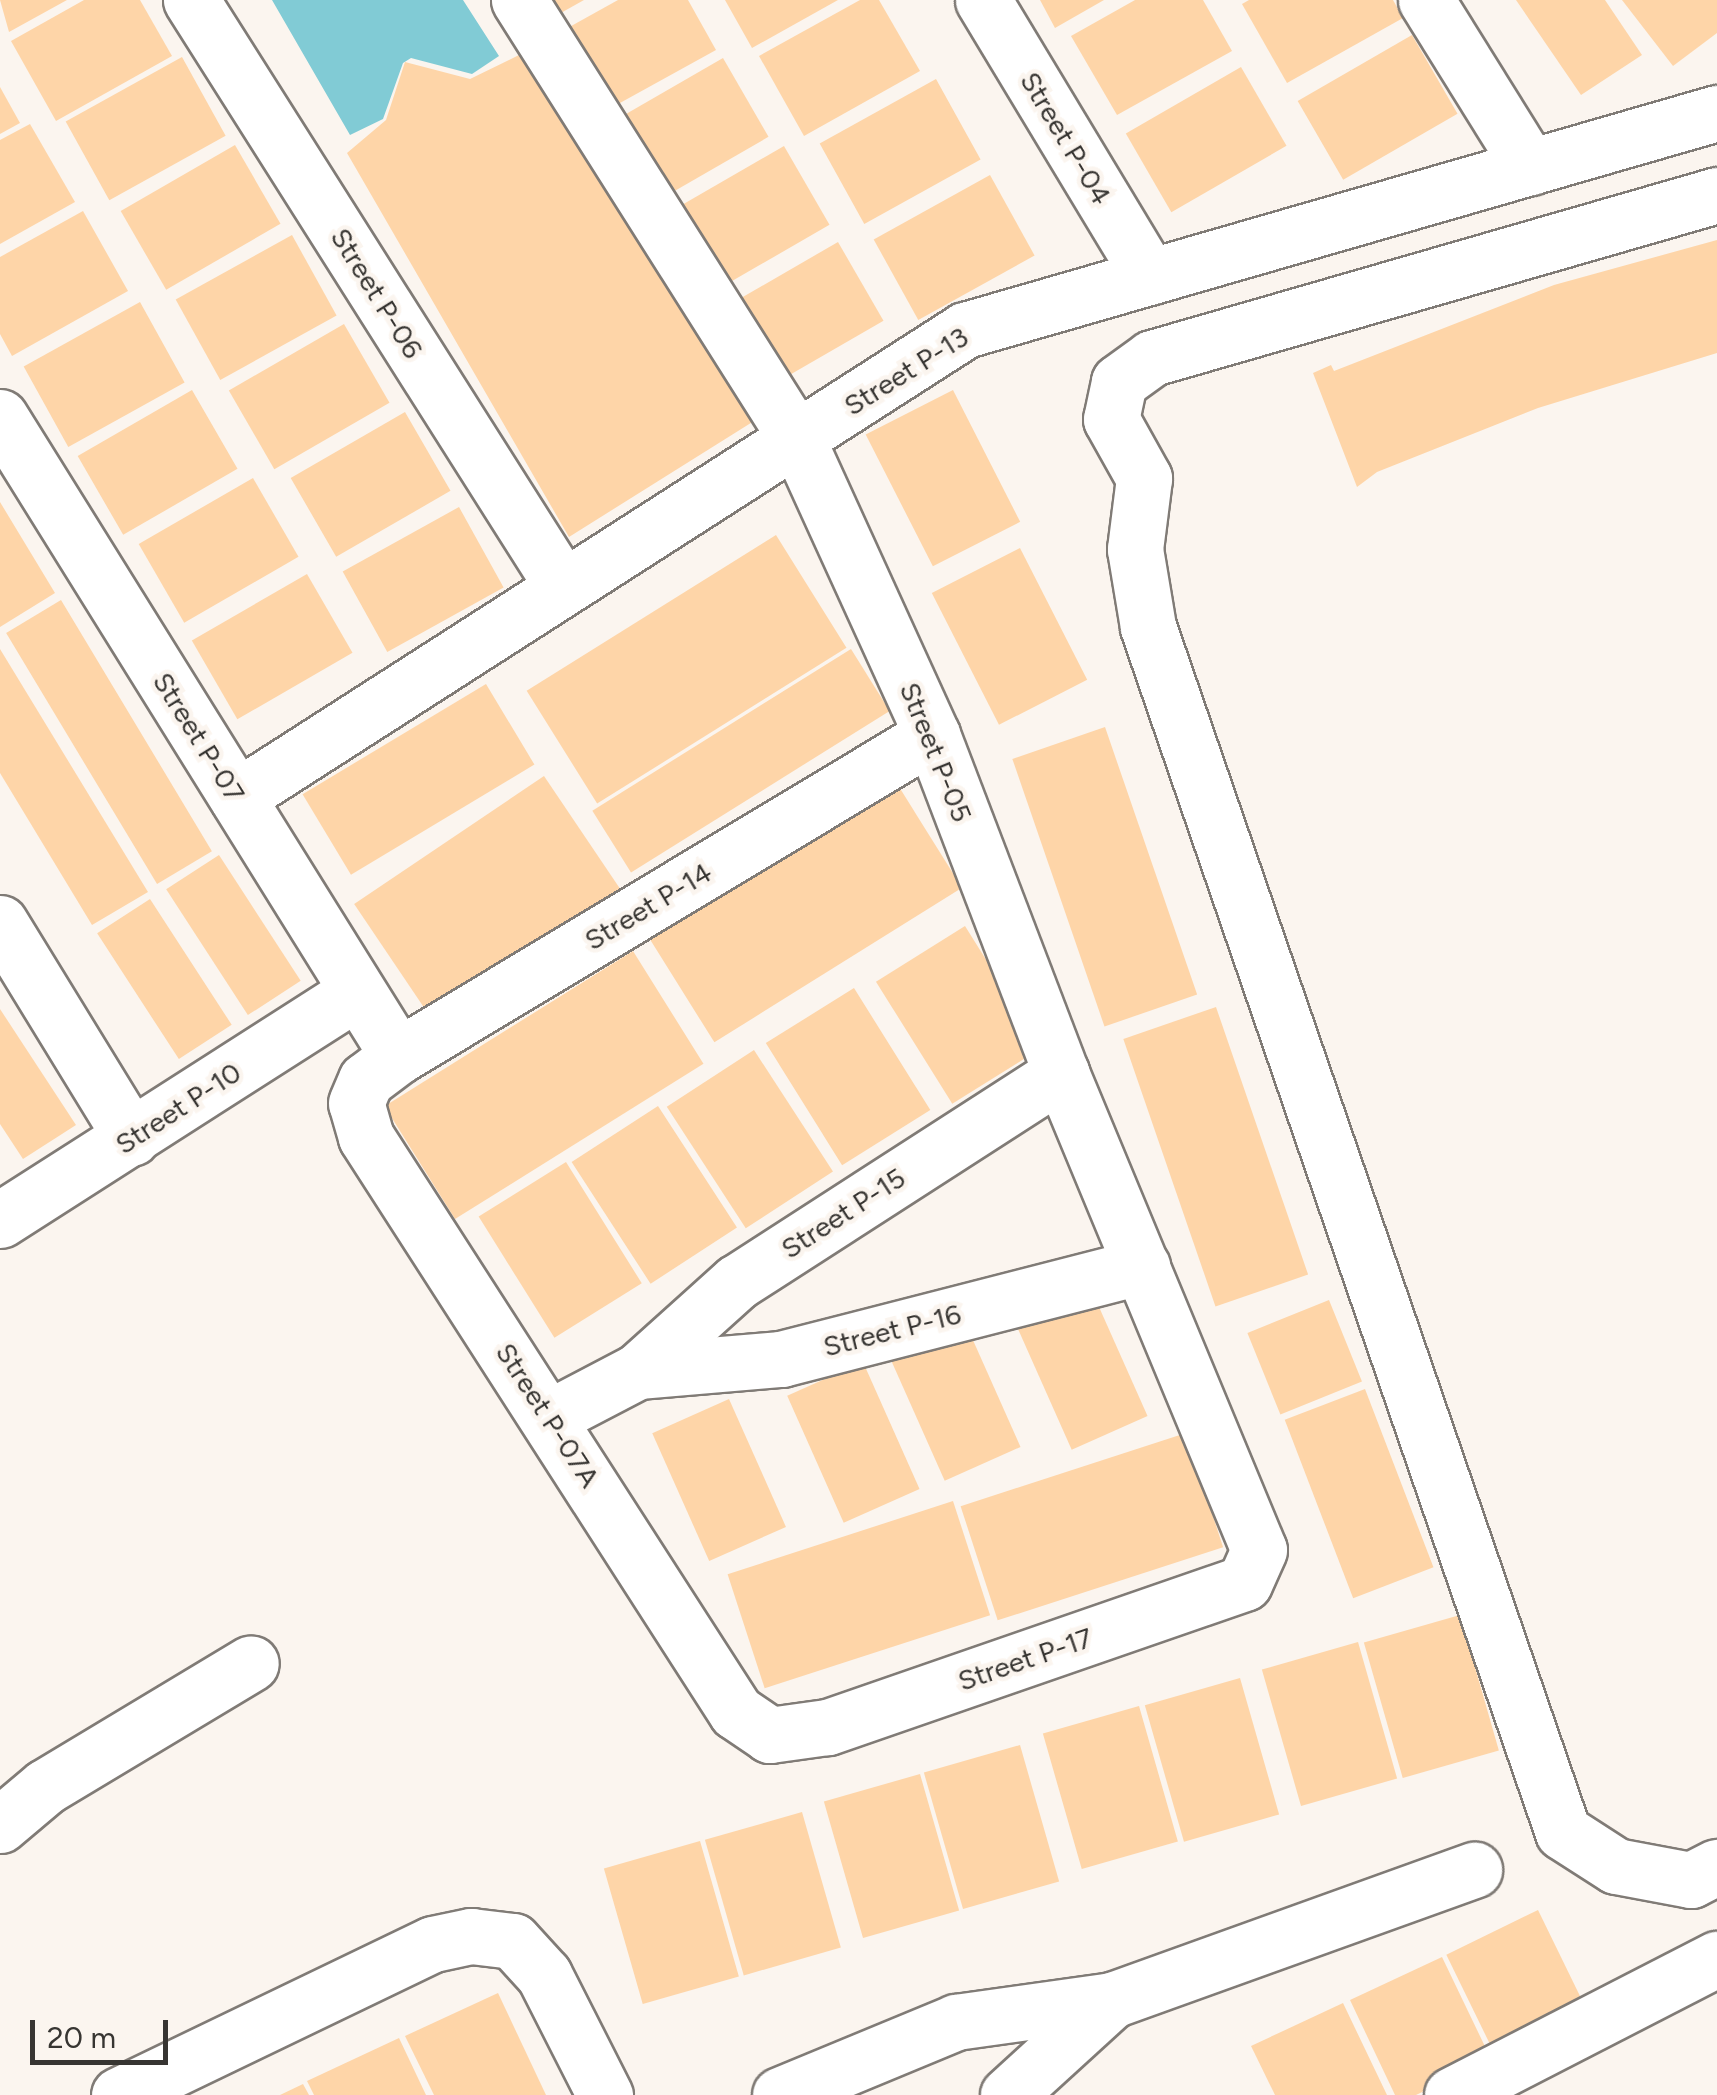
<!DOCTYPE html>
<style>
body{margin:0}
#map{position:relative;width:1717px;height:2095px;overflow:hidden;background:#fbf5ef;font-family:Figtree,sans-serif}
div>[style]{position:absolute}
.water>*{inset:0;background:#81cbd5}
.building>*{inset:0;background:#fed5a8;transform-origin:0 0}
.roads{filter:drop-shadow(2px 0 #807b76) drop-shadow(-2px 0 #807b76) drop-shadow(0 2px #807b76) drop-shadow(0 -2px #807b76)}
.minor>*{height:55px;margin:-27.5px;padding:0 27.5px;transform-origin:27.5px;border-radius:27.5px;background:#fff}
span{translate:-50% -50%;white-space:nowrap;text-align:center;line-height:1.15;-webkit-text-stroke:9px #fbf5ef;paint-order:stroke}
.street-label{font-size:28px;color:#373532}
.scale{position:absolute;left:30px;top:2020px;width:138px;height:45px;box-sizing:border-box;border:5px solid #373532;border-top:0;padding-left:12px;font-size:30px;line-height:35px;white-space:nowrap;color:#373532;-webkit-text-stroke:8px #fbf5ef;paint-order:stroke}
</style>
<div id="map">
<div class="water">
<div style="clip-path:polygon(272px 0,463px 0,499px 56px,472px 74px,411px 58px,403px 63px,383px 119px,350px 135px)"></div>
</div>
<div class="building">
<div style="clip-path:polygon(0 0,67px 0,9px 32px)"></div>
<div style="clip-path:polygon(84px 0,140px 0,172px 56px,56px 121px,11px 41px)"></div>
<div style="clip-path:polygon(530px 0,584px 0,543px 23px)"></div>
<div style="clip-path:polygon(618px 0,688px 0,716px 50px,600px 114px,555px 35px)"></div>
<div style="clip-path:polygon(725px 0,838px 0,752px 48px)"></div>
<div style="clip-path:polygon(860px 0,879px 0,920px 71px,804px 136px,759px 56px)"></div>
<div style="clip-path:polygon(1040px 0,1104px 0,1055px 28px)"></div>
<div style="clip-path:polygon(1135px 0,1203px 0,1232px 51px,1117px 115px,1071px 36px)"></div>
<div style="clip-path:polygon(1249px 0,1393px 0,1403px 18px,1287px 83px,1242px 4px)"></div>
<div style="clip-path:polygon(1516px 0,1605px 0,1642px 55px,1581px 95px)"></div>
<div style="clip-path:polygon(1622px 0,1717px 0,1717px 33px,1673px 66px)"></div>
<div style="left:1412px;top:35px;width:91px;height:132px;rotate:60deg"></div>
<div style="clip-path:polygon(519px 55px,765px 414px,569px 537px,347px 153px,386px 120px,405px 62px,470px 79px)"></div>
<div style="left:182px;top:57px;width:90px;height:133px;rotate:61deg"></div>
<div style="left:723px;top:58px;width:91px;height:133px;rotate:60deg"></div>
<div style="left:1241px;top:67px;width:91px;height:133px;rotate:60deg"></div>
<div style="left:936px;top:79px;width:92px;height:133px;rotate:61deg"></div>
<div style="clip-path:polygon(0 87px,20px 123px,0 134px)"></div>
<div style="clip-path:polygon(30px 124px,75px 202px,0 244px,0 140px)"></div>
<div style="left:235px;top:145px;width:91px;height:132px;rotate:60deg"></div>
<div style="left:784px;top:146px;width:91px;height:133px;rotate:60deg"></div>
<div style="left:990px;top:175px;width:92px;height:133px;rotate:61deg"></div>
<div style="clip-path:polygon(83px 211px,128px 291px,12px 356px,0 334px,0 257px)"></div>
<div style="left:292px;top:235px;width:92px;height:133px;rotate:61deg"></div>
<div style="clip-path:polygon(1717px 240px,1717px 353px,1538px 408px,1377px 472px,1357px 487px,1313px 373px,1331px 365px,1334px 371px,1554px 285px)"></div>
<div style="left:838px;top:242px;width:91px;height:133px;rotate:60deg"></div>
<div style="left:140px;top:302px;width:92px;height:133px;rotate:61deg"></div>
<div style="left:344px;top:324px;width:91px;height:133px;rotate:60deg"></div>
<div style="left:192px;top:390px;width:91px;height:132px;rotate:60deg"></div>
<div style="left:953px;top:390px;width:148px;height:98px;rotate:63deg"></div>
<div style="left:405px;top:412px;width:91px;height:132px;rotate:60deg"></div>
<div style="left:253px;top:478px;width:91px;height:132px;rotate:60deg"></div>
<div style="clip-path:polygon(0 502px,55px 593px,0 627px)"></div>
<div style="left:459px;top:507px;width:92px;height:133px;rotate:61deg"></div>
<div style="left:776px;top:535px;width:133px;height:294px;rotate:58deg"></div>
<div style="left:1020px;top:548px;width:148px;height:99px;rotate:63deg"></div>
<div style="left:307px;top:574px;width:91px;height:133px;rotate:60deg"></div>
<div style="left:61px;top:600px;width:293px;height:64px;rotate:59deg"></div>
<div style="clip-path:polygon(0 649px,148px 892px,92px 925px,0 773px)"></div>
<div style="left:851px;top:649px;width:73px;height:305px;rotate:58deg"></div>
<div style="left:486px;top:684px;width:94px;height:214px;rotate:59deg"></div>
<div style="left:1105px;top:727px;width:283px;height:98px;rotate:71deg"></div>
<div style="left:891px;top:774px;width:134px;height:292px;rotate:58deg"></div>
<div style="left:544px;top:776px;width:136px;height:229px;rotate:56deg"></div>
<div style="left:219px;top:855px;width:150px;height:63px;rotate:57deg"></div>
<div style="left:150px;top:899px;width:150px;height:63px;rotate:57deg"></div>
<div style="left:965px;top:926px;width:144px;height:105px;rotate:58deg"></div>
<div style="left:633px;top:951px;width:133px;height:293px;rotate:58deg"></div>
<div style="left:854px;top:988px;width:144px;height:104px;rotate:58deg"></div>
<div style="left:1216px;top:1007px;width:283px;height:98px;rotate:71deg"></div>
<div style="clip-path:polygon(0 1009px,76px 1125px,23px 1159px,0 1124px)"></div>
<div style="left:754px;top:1050px;width:145px;height:104px;rotate:57deg"></div>
<div style="left:658px;top:1106px;width:145px;height:103px;rotate:57deg"></div>
<div style="left:566px;top:1162px;width:143px;height:103px;rotate:58deg"></div>
<div style="left:1091px;top:1289px;width:139px;height:83px;rotate:66deg"></div>
<div style="left:1329px;top:1300px;width:88px;height:88px;rotate:68deg"></div>
<div style="left:964px;top:1320px;width:139px;height:83px;rotate:66deg"></div>
<div style="left:863px;top:1362px;width:139px;height:83px;rotate:66deg"></div>
<div style="left:1365px;top:1389px;width:191px;height:86px;rotate:69deg"></div>
<div style="left:729px;top:1399px;width:140px;height:84px;rotate:66deg"></div>
<div style="left:1186px;top:1433px;width:120px;height:237px;rotate:72deg"></div>
<div style="left:953px;top:1501px;width:120px;height:237px;rotate:72deg"></div>
<div style="left:1460px;top:1615px;width:141px;height:100px;rotate:74deg"></div>
<div style="left:1358px;top:1642px;width:142px;height:100px;rotate:74deg"></div>
<div style="left:1240px;top:1678px;width:142px;height:99px;rotate:74deg"></div>
<div style="left:1139px;top:1706px;width:141px;height:100px;rotate:74deg"></div>
<div style="left:1020px;top:1745px;width:142px;height:100px;rotate:74deg"></div>
<div style="left:920px;top:1774px;width:142px;height:100px;rotate:74deg"></div>
<div style="left:802px;top:1812px;width:141px;height:101px;rotate:74deg"></div>
<div style="left:700px;top:1841px;width:141px;height:100px;rotate:74deg"></div>
<div style="left:1538px;top:1910px;width:113px;height:102px;rotate:64deg"></div>
<div style="clip-path:polygon(1442px 1957px,1491px 2059px,1416px 2095px,1395px 2095px,1350px 2000px)"></div>
<div style="clip-path:polygon(498px 1993px,546px 2095px,434px 2095px,405px 2036px)"></div>
<div style="clip-path:polygon(1343px 2003px,1387px 2095px,1275px 2095px,1251px 2046px)"></div>
<div style="clip-path:polygon(399px 2038px,426px 2095px,314px 2095px,307px 2081px)"></div>
<div style="clip-path:polygon(303px 2084px,309px 2095px,280px 2095px)"></div>
</div>
<div class="roads">
<div class="minor">
<div style="left:191px;top:0;width:695px;rotate:57.64deg"></div>
<div style="left:519px;top:0;width:522px;rotate:57.68deg"></div>
<div style="left:798px;top:441px;width:323px;rotate:65.5deg"></div>
<div style="left:932px;top:735px;width:362px;rotate:69.1deg"></div>
<div style="left:1061px;top:1073px;width:516px;rotate:67.46deg"></div>
<div style="left:1259px;top:1550px;width:36px;rotate:114deg"></div>
<div style="left:1244px;top:1583px;width:441px;rotate:160.9deg"></div>
<div style="left:827px;top:1727px;width:58px;rotate:172deg"></div>
<div style="left:770px;top:1735px;width:41px;rotate:-145.9deg"></div>
<div style="left:736px;top:1712px;width:684px;rotate:-122.76deg"></div>
<div style="left:366px;top:1137px;width:35px;rotate:-106deg"></div>
<div style="left:356px;top:1103px;width:25px;rotate:-67deg"></div>
<div style="left:366px;top:1080px;width:40px;rotate:-37deg"></div>
<div style="left:398px;top:1056px;width:623px;rotate:-31.01deg"></div>
<div style="left:983px;top:0;width:323px;rotate:58.9deg"></div>
<div style="left:1426px;top:0;width:197px;rotate:58.1deg"></div>
<div style="left:1717px;top:195px;width:588px;rotate:163.91deg"></div>
<div style="left:1152px;top:358px;width:41px;rotate:144deg"></div>
<div style="left:1119px;top:382px;width:38px;rotate:102deg"></div>
<div style="left:1111px;top:419px;width:68px;rotate:60.8deg"></div>
<div style="left:1144px;top:478px;width:72px;rotate:97.2deg"></div>
<div style="left:1135px;top:549px;width:79px;rotate:80.5deg"></div>
<div style="left:1148px;top:627px;width:1274px;rotate:71deg"></div>
<div style="left:1563px;top:1832px;width:63px;rotate:32.7deg"></div>
<div style="left:1616px;top:1866px;width:76px;rotate:10.6deg"></div>
<div style="left:1691px;top:1880px;width:29px;rotate:-27deg"></div>
<div style="left:0;top:417px;width:753px;rotate:58.08deg"></div>
<div style="left:237px;top:797px;width:865px;rotate:-32.68deg"></div>
<div style="left:965px;top:330px;width:783px;rotate:-16.1deg"></div>
<div style="left:0;top:923px;width:252px;rotate:58.5deg"></div>
<div style="left:0;top:1220px;width:420px;rotate:-32.6deg"></div>
<div style="left:638px;top:1371px;width:144px;rotate:-4.8deg"></div>
<div style="left:781px;top:1359px;width:373px;rotate:-14.4deg"></div>
<div style="left:550px;top:1417px;width:99px;rotate:-27.6deg"></div>
<div style="left:638px;top:1371px;width:133px;rotate:-42deg"></div>
<div style="left:737px;top:1282px;width:386px;rotate:-32.8deg"></div>
<div style="left:0;top:1825px;width:59px;rotate:-40.2deg"></div>
<div style="left:45px;top:1787px;width:240px;rotate:-31deg"></div>
<div style="left:119px;top:2095px;width:348px;rotate:-25.7deg"></div>
<div style="left:433px;top:1944px;width:39px;rotate:-12deg"></div>
<div style="left:471px;top:1936px;width:42px;rotate:6.8deg"></div>
<div style="left:513px;top:1941px;width:46px;rotate:47.6deg"></div>
<div style="left:544px;top:1975px;width:135px;rotate:63.1deg"></div>
<div style="left:780px;top:2095px;width:191px;rotate:-22.5deg"></div>
<div style="left:956px;top:2022px;width:158px;rotate:-8deg"></div>
<div style="left:1112px;top:2000px;width:385px;rotate:-19.8deg"></div>
<div style="left:1008px;top:2095px;width:141px;rotate:-42.4deg"></div>
<div style="left:1452px;top:2095px;width:298px;rotate:-27.2deg"></div>
</div>
</div>
<div class="street-label">
<span style="left:1066px;top:138px;rotate:59deg">Street P-04</span>
<span style="left:377px;top:293px;rotate:58deg">Street P-06</span>
<span style="left:906px;top:371px;rotate:-32deg">Street P-13</span>
<span style="left:199px;top:737px;rotate:58deg">Street P-07</span>
<span style="left:936px;top:752px;rotate:68deg">Street P-05</span>
<span style="left:648px;top:906px;rotate:-31deg">Street P-14</span>
<span style="left:178px;top:1108px;rotate:-33deg">Street P-10</span>
<span style="left:843px;top:1213px;rotate:-33deg">Street P-15</span>
<span style="left:892px;top:1330px;rotate:-14deg">Street P-16</span>
<span style="left:548px;top:1415px;rotate:57deg">Street P-07A</span>
<span style="left:1025px;top:1659px;rotate:-19deg">Street P-17</span>
</div>
<div class="scale">20 m</div>
</div>
